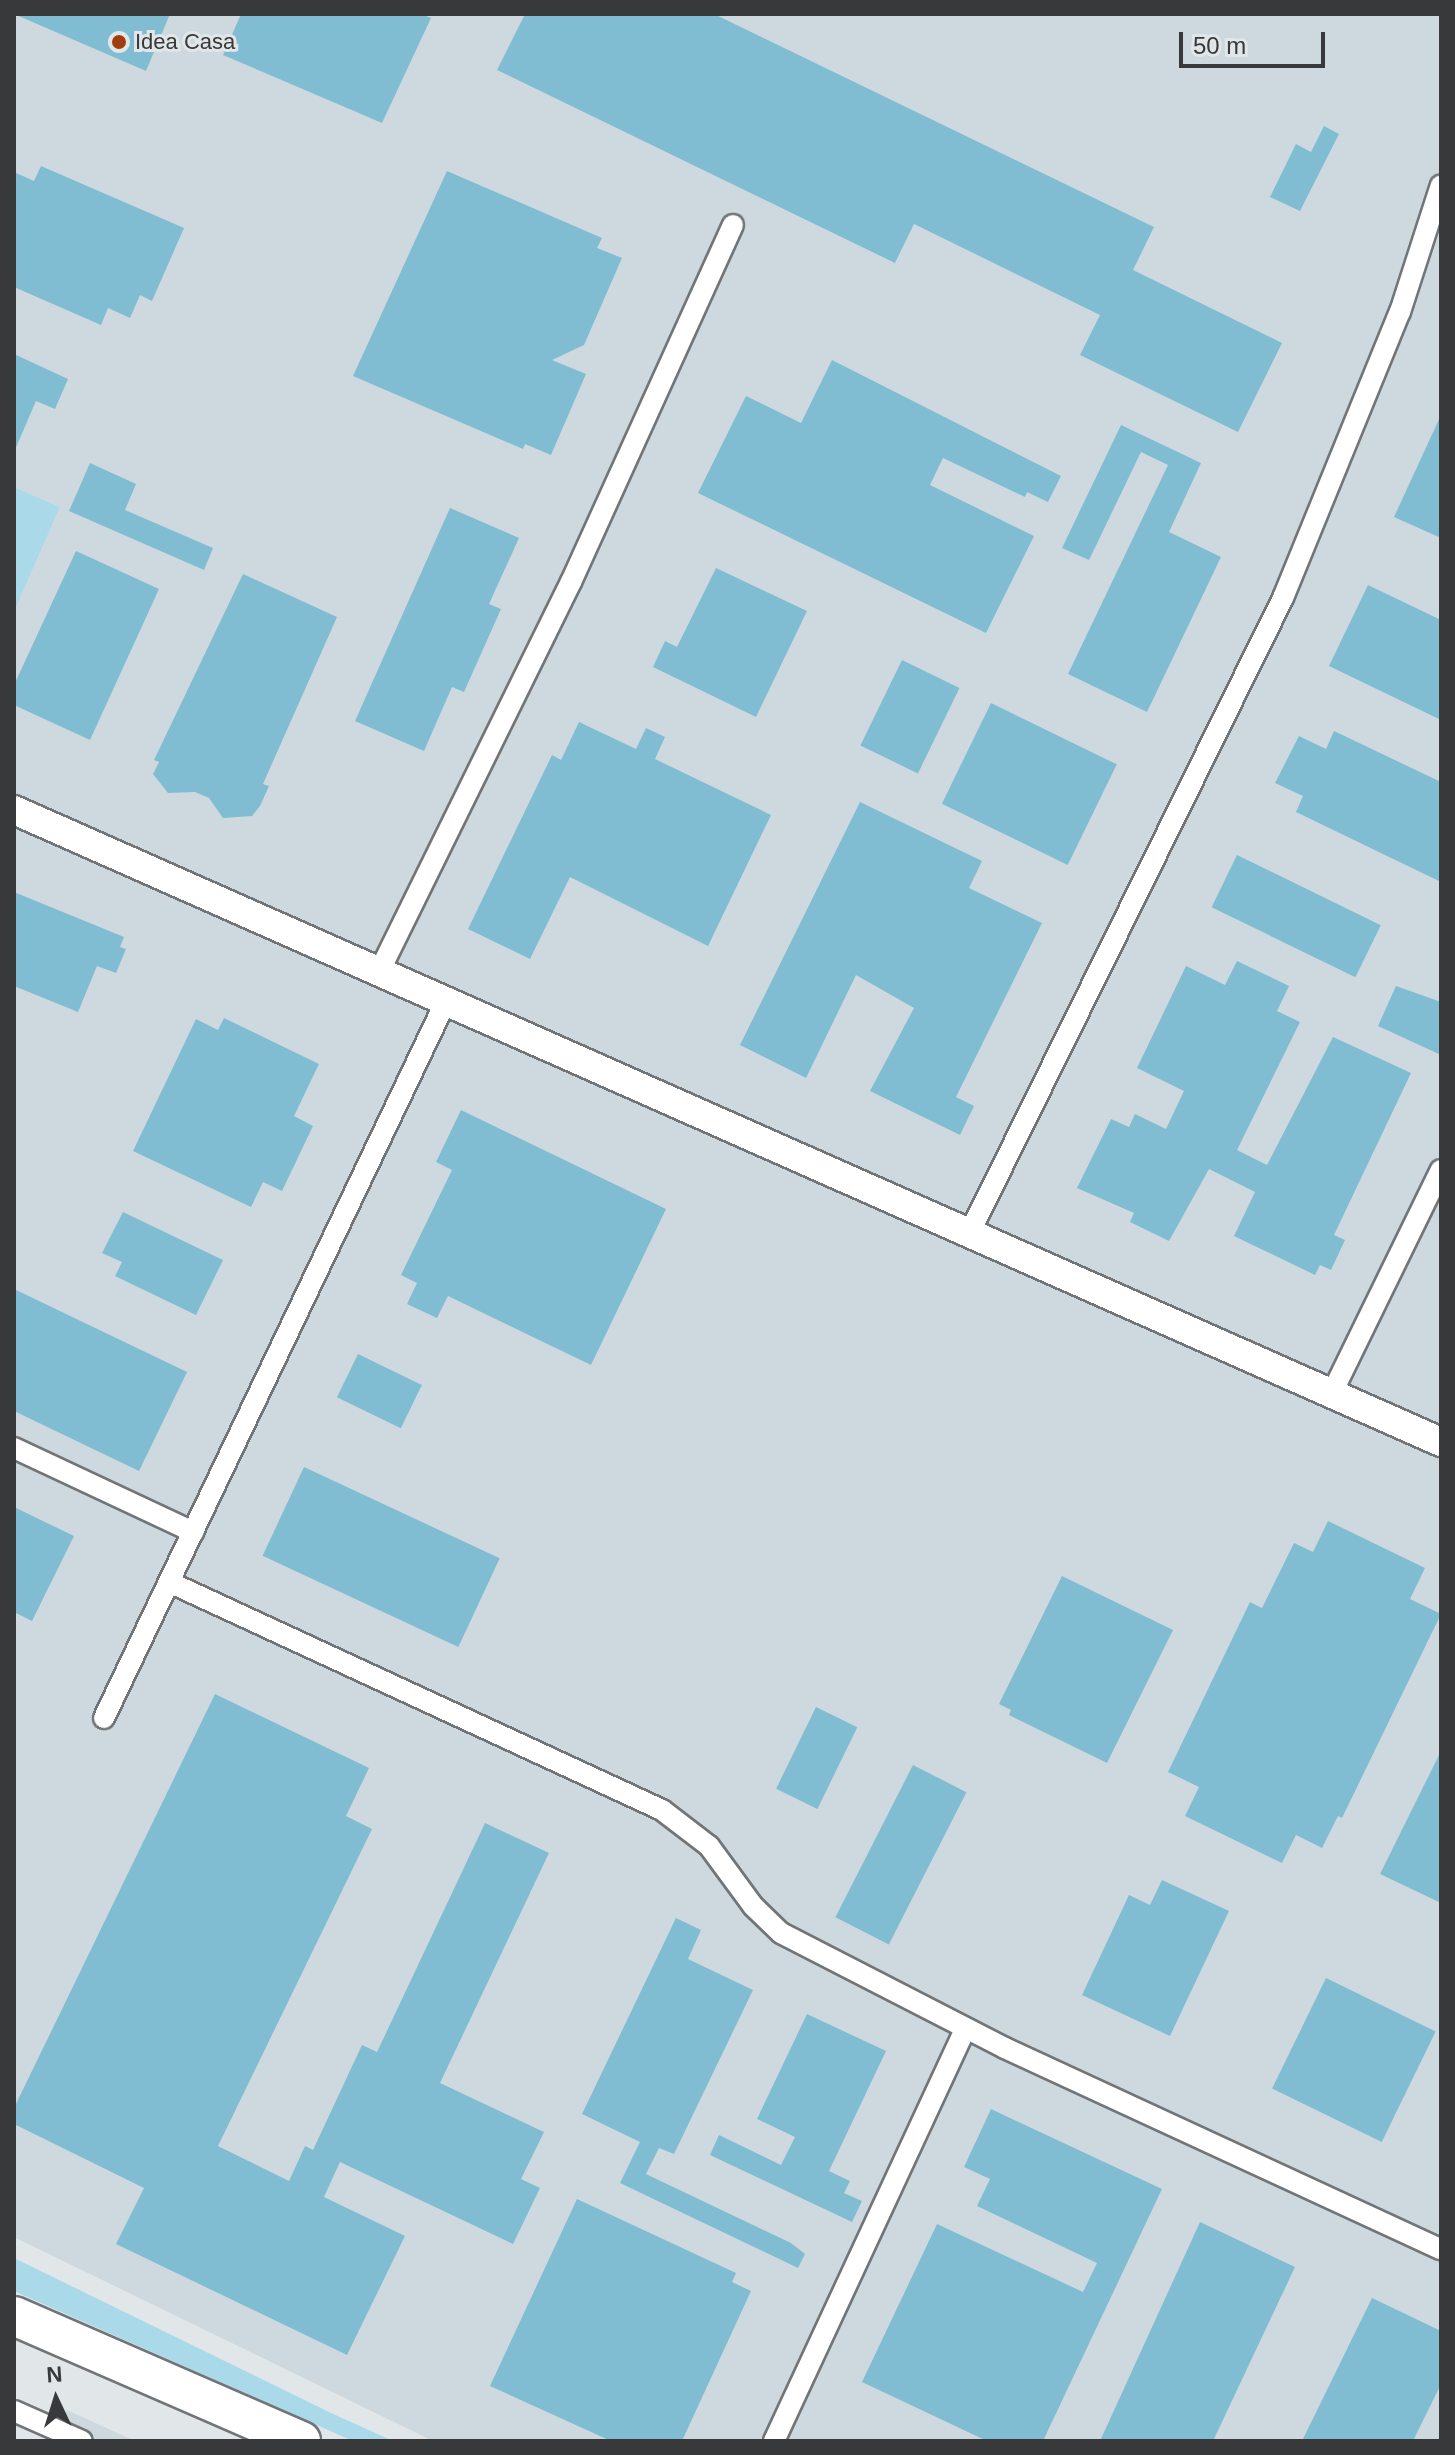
<!DOCTYPE html>
<style>
body{margin:0}
#map{position:relative;width:1455px;height:2455px;overflow:hidden;background:#e1e6e8;font-family:Arial,sans-serif}
div>[style]{position:absolute}
.built>*{inset:0;background:#cdd9de}
.green>*{inset:0;background:#aad9ea}
.building>*{inset:0;background:#81bdd2;transform-origin:0 0}
.roads{filter:drop-shadow(2px 0 #717577) drop-shadow(-2px 0 #717577) drop-shadow(0 2px #717577) drop-shadow(0 -2px #717577)}
.street>*{height:20px;margin:-10px;padding:0 10px;transform-origin:10px;border-radius:10px;background:#fff}
.secondary>*{height:28px;margin:-14px;padding:0 14px;transform-origin:14px;border-radius:14px;background:#fff}
.highway>*{height:38px;margin:-19px;padding:0 19px;transform-origin:19px;border-radius:19px;background:#fff}
.dots>*{width:22px;height:22px;translate:-50% -50%;box-sizing:border-box;border:4px solid #e1e6e8;border-radius:50%}
span{translate:-50% -50%;white-space:nowrap;text-align:center;line-height:1.15;-webkit-text-stroke:6px #e1e6e8;paint-order:stroke}
.poi-label{font-size:22px;color:#38393a}
.left{translate:0 -50%;text-align:left}
.frame{position:absolute;inset:0;border:16px solid #38393a;pointer-events:none}
.north{position:absolute;left:16px;top:2359px;width:80px;height:80px;-webkit-text-stroke:6px #e1e6e8;paint-order:stroke;rotate:356deg;font-size:22px;font-weight:700;line-height:32px;text-align:center;color:#38393a}
.north::after{content:'';display:block;margin:auto;width:28px;height:36px;background:#38393a;clip-path:polygon(50% 0,100% 100%,50% 72%,0 100%)}
.scale{position:absolute;left:1179px;top:32px;width:146px;height:36px;box-sizing:border-box;border:4px solid #38393a;border-top:0;padding-left:10px;font-size:24px;line-height:28px;white-space:nowrap;color:#38393a;-webkit-text-stroke:6px #e1e6e8;paint-order:stroke}
</style>
<div id="map">
<div class="built">
<div style="clip-path:polygon(14px 14px,1441px 14px,1441px 2441px,433px 2441px,14px 2237px,14px 612px,60px 507px,14px 487px)"></div>
<div style="clip-path:polygon(67px 2410px,135px 2441px,53px 2441px)"></div>
</div>
<div class="green">
<div style="clip-path:polygon(14px 487px,60px 507px,14px 612px)"></div>
<div style="clip-path:polygon(14px 2258px,331px 2413px,393px 2441px,353px 2441px,14px 2291px)"></div>
</div>
<div class="building">
<div style="clip-path:polygon(14px 14px,170px 14px,146px 71px)"></div>
<div style="clip-path:polygon(241px 14px,421px 14px,431px 18px,382px 123px,223px 55px)"></div>
<div style="clip-path:polygon(525px 14px,714px 14px,1154px 227px,1133px 270px,1282px 343px,1238px 432px,1080px 355px,1100px 315px,914px 224px,895px 263px,497px 70px)"></div>
<div style="clip-path:polygon(1324px 126px,1339px 134px,1300px 211px,1270px 197px,1296px 144px,1311px 152px)"></div>
<div style="clip-path:polygon(41px 166px,184px 228px,152px 301px,140px 295px,130px 318px,108px 308px,101px 325px,14px 287px,14px 172px,34px 181px)"></div>
<div style="clip-path:polygon(447px 171px,602px 238px,597px 248px,622px 258px,584px 345px,552px 360px,586px 374px,551px 455px,525px 444px,523px 449px,353px 376px)"></div>
<div style="clip-path:polygon(14px 354px,68px 379px,55px 409px,36px 401px,14px 452px)"></div>
<div style="clip-path:polygon(832px 360px,1061px 476px,1048px 502px,1027px 492px,1025px 497px,943px 458px,930px 485px,1034px 536px,986px 633px,698px 493px,746px 396px,801px 423px)"></div>
<div style="clip-path:polygon(1441px 415px,1441px 538px,1394px 517px)"></div>
<div style="clip-path:polygon(1121px 425px,1201px 463px,1169px 532px,1221px 557px,1147px 712px,1068px 674px,1168px 465px,1141px 452px,1089px 560px,1062px 548px)"></div>
<div style="clip-path:polygon(90px 463px,136px 484px,125px 510px,213px 548px,204px 570px,69px 511px)"></div>
<div style="clip-path:polygon(450px 508px,519px 538px,489px 604px,501px 609px,464px 692px,452px 687px,424px 751px,355px 721px)"></div>
<div style="clip-path:polygon(76px 551px,159px 589px,90px 740px,14px 705px,14px 685px)"></div>
<div style="clip-path:polygon(716px 568px,807px 611px,756px 717px,653px 667px,665px 641px,677px 647px)"></div>
<div style="clip-path:polygon(243px 574px,337px 617px,263px 784px,269px 786px,260px 806px,252px 816px,223px 818px,209px 798px,195px 792px,168px 793px,153px 774px,159px 762px,154px 760px)"></div>
<div style="clip-path:polygon(1368px 585px,1441px 620px,1441px 720px,1329px 666px)"></div>
<div style="left:902px;top:660px;width:64px;height:95px;rotate:26deg"></div>
<div style="left:991px;top:703px;width:140px;height:112px;rotate:26deg"></div>
<div style="clip-path:polygon(579px 722px,636px 749px,646px 728px,665px 737px,655px 759px,771px 815px,708px 946px,570px 877px,530px 959px,468px 929px,552px 755px,561px 760px)"></div>
<div style="clip-path:polygon(1334px 731px,1441px 782px,1441px 882px,1296px 812px,1303px 796px,1275px 783px,1299px 736px,1326px 749px)"></div>
<div style="clip-path:polygon(860px 802px,982px 861px,969px 888px,1042px 923px,956px 1097px,974px 1106px,960px 1135px,870px 1091px,914px 1008px,856px 975px,806px 1078px,740px 1045px)"></div>
<div style="left:1237px;top:855px;width:160px;height:58px;rotate:26deg"></div>
<div style="clip-path:polygon(14px 892px,124px 937px,120px 947px,126px 949px,116px 973px,97px 966px,78px 1012px,14px 986px)"></div>
<div style="clip-path:polygon(1237px 961px,1289px 986px,1277px 1011px,1300px 1022px,1237px 1150px,1267px 1165px,1333px 1037px,1411px 1073px,1334px 1235px,1345px 1240px,1331px 1270px,1320px 1265px,1315px 1275px,1234px 1236px,1255px 1192px,1209px 1169px,1169px 1241px,1130px 1222px,1134px 1213px,1077px 1188px,1111px 1119px,1129px 1127px,1135px 1114px,1166px 1129px,1184px 1091px,1137px 1068px,1186px 966px,1225px 985px)"></div>
<div style="clip-path:polygon(1396px 986px,1441px 1002px,1441px 1055px,1378px 1026px)"></div>
<div style="clip-path:polygon(224px 1018px,319px 1064px,294px 1116px,313px 1126px,282px 1191px,263px 1182px,251px 1207px,133px 1151px,196px 1019px,218px 1030px)"></div>
<div style="clip-path:polygon(461px 1110px,666px 1209px,591px 1365px,448px 1296px,437px 1318px,407px 1304px,417px 1283px,401px 1275px,452px 1170px,436px 1162px)"></div>
<div style="clip-path:polygon(123px 1212px,223px 1260px,196px 1315px,115px 1276px,122px 1262px,102px 1253px)"></div>
<div style="clip-path:polygon(14px 1289px,187px 1372px,139px 1471px,14px 1411px)"></div>
<div style="left:358px;top:1354px;width:71px;height:48px;rotate:26deg"></div>
<div style="left:304px;top:1467px;width:216px;height:98px;rotate:25deg"></div>
<div style="clip-path:polygon(14px 1507px,74px 1536px,32px 1621px,14px 1612px)"></div>
<div style="clip-path:polygon(1328px 1521px,1425px 1568px,1410px 1599px,1441px 1614px,1342px 1818px,1338px 1816px,1322px 1848px,1296px 1835px,1282px 1863px,1185px 1816px,1199px 1787px,1168px 1772px,1250px 1602px,1262px 1608px,1294px 1543px,1313px 1552px)"></div>
<div style="clip-path:polygon(1062px 1576px,1173px 1630px,1107px 1763px,1009px 1715px,1011px 1710px,999px 1704px)"></div>
<div style="clip-path:polygon(215px 1694px,369px 1768px,346px 1816px,372px 1829px,218px 2146px,289px 2181px,305px 2146px,313px 2150px,362px 2045px,377px 2052px,485px 1823px,549px 1853px,440px 2083px,544px 2132px,521px 2179px,540px 2188px,513px 2244px,340px 2162px,324px 2197px,405px 2236px,347px 2355px,116px 2244px,144px 2188px,14px 2124px,14px 2108px)"></div>
<div style="left:816px;top:1707px;width:46px;height:91px;rotate:26deg"></div>
<div style="clip-path:polygon(1441px 1751px,1441px 1903px,1380px 1874px)"></div>
<div style="left:913px;top:1765px;width:60px;height:171px;rotate:27deg"></div>
<div style="clip-path:polygon(1162px 1880px,1229px 1911px,1170px 2036px,1082px 1995px,1129px 1895px,1150px 1905px)"></div>
<div style="clip-path:polygon(676px 1918px,701px 1930px,688px 1959px,753px 1990px,674px 2154px,659px 2148px,646px 2174px,791px 2243px,805px 2254px,798px 2268px,620px 2183px,640px 2142px,582px 2114px)"></div>
<div style="left:1326px;top:1978px;width:122px;height:123px;rotate:26deg"></div>
<div style="clip-path:polygon(807px 2014px,886px 2051px,829px 2171px,850px 2181px,844px 2193px,862px 2201px,852px 2222px,710px 2155px,719px 2135px,781px 2165px,795px 2137px,757px 2119px)"></div>
<div style="clip-path:polygon(991px 2109px,1162px 2189px,1043px 2441px,987px 2441px,862px 2382px,937px 2224px,1083px 2292px,1097px 2263px,977px 2206px,990px 2179px,964px 2167px)"></div>
<div style="clip-path:polygon(577px 2199px,736px 2273px,732px 2282px,751px 2291px,682px 2441px,611px 2441px,490px 2386px)"></div>
<div style="clip-path:polygon(1200px 2222px,1295px 2267px,1213px 2441px,1100px 2441px)"></div>
<div style="clip-path:polygon(1372px 2298px,1441px 2331px,1441px 2384px,1413px 2441px,1302px 2441px)"></div>
</div>
<div class="roads">
<div class="street">
<div style="left:379px;top:972px;width:435px;rotate:-63.8deg"></div>
<div style="left:571px;top:582px;width:392px;rotate:-65.6deg"></div>
<div style="left:971px;top:1230px;width:705px;rotate:-63.73deg"></div>
<div style="left:1283px;top:598px;width:309px;rotate:-67.8deg"></div>
<div style="left:1400px;top:312px;width:133px;rotate:-72.1deg"></div>
<div style="left:1332px;top:1393px;width:248px;rotate:-64deg"></div>
<div style="left:14px;top:1448px;width:198px;rotate:25.1deg"></div>
<div style="left:169px;top:1582px;width:543px;rotate:24.82deg"></div>
<div style="left:662px;top:1810px;width:59px;rotate:37.5deg"></div>
<div style="left:709px;top:1846px;width:74px;rotate:53.7deg"></div>
<div style="left:753px;top:1906px;width:39px;rotate:44deg"></div>
<div style="left:781px;top:1933px;width:252px;rotate:27.2deg"></div>
<div style="left:1005px;top:2048px;width:480px;rotate:24.8deg"></div>
<div style="left:104px;top:1718px;width:794px;rotate:-64.5deg"></div>
<div style="left:14px;top:2411px;width:74px;rotate:23.8deg"></div>
<div style="left:774px;top:2441px;width:455px;rotate:-65.1deg"></div>
</div>
<div class="secondary">
<div style="left:14px;top:810px;width:1561px;rotate:23.89deg"></div>
</div>
<div class="highway">
<div style="left:14px;top:2316px;width:313px;rotate:23.5deg"></div>
</div>
</div>
<div class="dots">
<div style="left:119px;top:42px;background:#a23d0d"></div>
</div>
<div class="poi-label">
<span class="left" style="left:135px;top:42px">Idea Casa</span>
</div>
<div class="frame"></div>
<div class="north">N</div>
<div class="scale">50 m</div>
</div>
